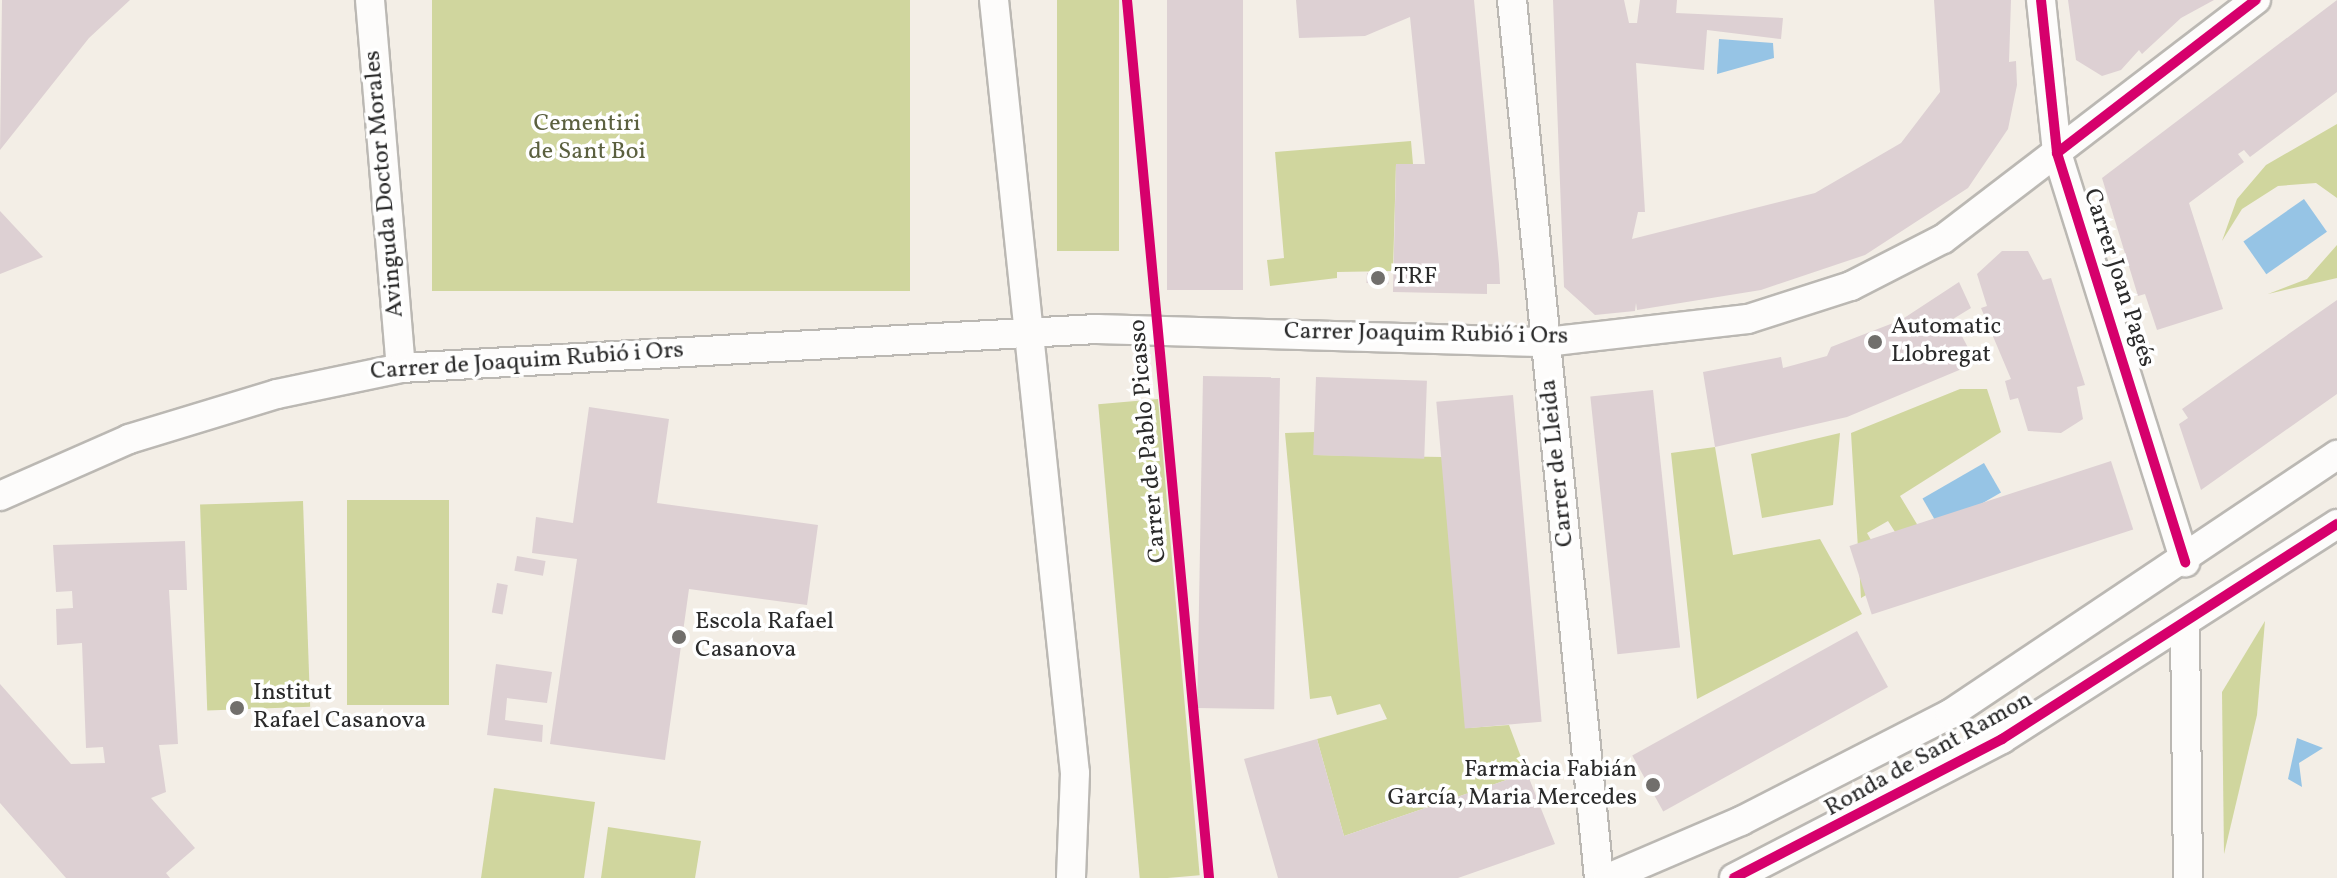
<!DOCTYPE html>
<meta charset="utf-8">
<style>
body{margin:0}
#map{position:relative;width:2337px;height:878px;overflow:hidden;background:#f3eee6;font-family:Vollkorn,serif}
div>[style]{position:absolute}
.green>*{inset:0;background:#d0d69e;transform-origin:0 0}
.water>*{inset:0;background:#96c4e5;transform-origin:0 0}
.building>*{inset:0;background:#ddd0d3;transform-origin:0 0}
.roads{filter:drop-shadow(2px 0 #bbb8b3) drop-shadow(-2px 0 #bbb8b3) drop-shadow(0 2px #bbb8b3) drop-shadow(0 -2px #bbb8b3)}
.minor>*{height:28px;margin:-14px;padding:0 14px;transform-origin:14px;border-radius:14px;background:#fdfcfb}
.cycleway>*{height:10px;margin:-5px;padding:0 5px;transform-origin:5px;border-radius:5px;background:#d6006c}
.dots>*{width:22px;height:22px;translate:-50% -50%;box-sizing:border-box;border:4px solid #fff;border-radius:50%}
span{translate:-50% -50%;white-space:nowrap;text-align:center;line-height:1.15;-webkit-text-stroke:7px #fff;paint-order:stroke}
.park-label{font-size:24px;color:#5b603f}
.street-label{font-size:24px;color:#2b2b2b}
.poi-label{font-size:24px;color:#2b2b2b}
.left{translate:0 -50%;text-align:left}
.right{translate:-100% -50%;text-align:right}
</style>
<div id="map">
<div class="green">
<div style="left:432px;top:0;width:478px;height:291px"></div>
<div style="left:1057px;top:0;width:62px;height:251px"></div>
<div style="clip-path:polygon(2337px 124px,2337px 198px,2316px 183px,2278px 186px,2242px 209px,2222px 241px,2237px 199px,2266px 165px)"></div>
<div style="clip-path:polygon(1411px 141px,1413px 164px,1396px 164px,1393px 271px,1337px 272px,1337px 278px,1270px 286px,1267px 260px,1284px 258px,1275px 152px)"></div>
<div style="clip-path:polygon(2337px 245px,2337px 278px,2268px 294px,2307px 279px)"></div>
<div style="clip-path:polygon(1960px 389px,1987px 389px,2001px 432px,1900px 496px,1932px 549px,1913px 560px,1888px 521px,1867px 533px,1894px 579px,1861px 598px,1851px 433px)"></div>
<div style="left:1158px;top:399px;width:478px;height:60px;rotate:85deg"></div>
<div style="clip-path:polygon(1315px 432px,1315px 455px,1442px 457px,1468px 728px,1509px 725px,1527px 773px,1344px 836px,1317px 739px,1387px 719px,1380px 704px,1337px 715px,1331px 696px,1310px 699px,1285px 433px)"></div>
<div style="clip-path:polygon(1840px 433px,1833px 505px,1762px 518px,1751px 454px)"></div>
<div style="clip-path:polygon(1715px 447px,1733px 555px,1820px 539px,1862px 614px,1697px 699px,1671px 453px)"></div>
<div style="left:347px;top:500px;width:102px;height:205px"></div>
<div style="left:303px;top:501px;width:206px;height:103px;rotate:88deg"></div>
<div style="clip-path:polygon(2265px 621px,2257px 715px,2224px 854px,2222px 692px)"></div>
<div style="clip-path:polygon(494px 788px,595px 802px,584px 878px,481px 878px)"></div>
<div style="clip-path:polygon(608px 827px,701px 841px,695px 878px,601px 878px)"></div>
</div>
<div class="water">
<div style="clip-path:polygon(1719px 39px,1773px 43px,1774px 58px,1717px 74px)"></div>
<div style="left:2304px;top:199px;width:40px;height:74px;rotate:55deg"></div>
<div style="left:1984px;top:463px;width:34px;height:71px;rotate:60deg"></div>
<div style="clip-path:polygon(2297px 738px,2323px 748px,2299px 763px,2302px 787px,2288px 779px)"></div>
</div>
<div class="building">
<div style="clip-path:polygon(2px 0,130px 0,89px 38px,0 150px)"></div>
<div style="left:1167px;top:0;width:76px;height:290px"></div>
<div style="clip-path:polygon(1296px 0,1474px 0,1499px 264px,1500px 284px,1487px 284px,1487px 294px,1393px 292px,1396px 164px,1425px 164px,1410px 17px,1365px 36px,1299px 38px)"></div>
<div style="clip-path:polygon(1553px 0,1624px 0,1629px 23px,1637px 23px,1640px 0,1677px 0,1676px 13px,1783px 18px,1781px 39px,1707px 30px,1704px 70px,1636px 63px,1645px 212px,1638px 212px,1632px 239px,1815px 193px,1901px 143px,1940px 92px,1934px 0,2011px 0,2009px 62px,2016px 61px,2017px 85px,2008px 129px,1968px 188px,1865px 255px,1761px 290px,1637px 310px,1636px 303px,1635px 311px,1595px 315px,1564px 287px)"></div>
<div style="clip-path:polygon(2068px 0,2214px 0,2181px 18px,2142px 54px,2139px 50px,2121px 70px,2102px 76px,2076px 60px)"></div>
<div style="clip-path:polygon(2337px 0,2337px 92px,2250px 157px,2244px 150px,2238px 154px,2244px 162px,2189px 203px,2223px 309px,2157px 330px,2145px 294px,2138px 296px,2102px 178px)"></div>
<div style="clip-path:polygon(0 211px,43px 257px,0 274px)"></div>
<div style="clip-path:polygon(2002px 251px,2028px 251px,2043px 280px,2051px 278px,2085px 385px,2077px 387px,2083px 419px,2061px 433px,2028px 431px,2018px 398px,2010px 400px,2005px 381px,2011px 379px,1981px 308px,1987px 306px,1977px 274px)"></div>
<div style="left:1367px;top:273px;width:22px;height:10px;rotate:3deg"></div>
<div style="clip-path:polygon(1959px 282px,1971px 308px,1953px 319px,1976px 363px,1847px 417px,1715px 447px,1703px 372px,1781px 357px,1783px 368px,1827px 356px,1831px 347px,1901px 320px)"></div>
<div style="clip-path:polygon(2337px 300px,2337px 394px,2201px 490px,2179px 424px,2188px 418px,2182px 409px)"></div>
<div style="left:1203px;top:376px;width:77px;height:332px;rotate:1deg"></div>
<div style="left:1316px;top:377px;width:111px;height:78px;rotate:2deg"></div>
<div style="left:1653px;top:390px;width:259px;height:63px;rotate:84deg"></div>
<div style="left:1513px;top:395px;width:328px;height:77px;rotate:85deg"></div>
<div style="clip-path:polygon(589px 407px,669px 419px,657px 503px,818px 525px,807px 605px,689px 589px,665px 760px,550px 744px,577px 559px,532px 553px,536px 517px,573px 523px)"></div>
<div style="left:2111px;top:461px;width:72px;height:275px;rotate:72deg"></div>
<div style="clip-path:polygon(185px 541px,187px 590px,169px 590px,178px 744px,159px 745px,166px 792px,151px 798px,195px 848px,166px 873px,170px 878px,66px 878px,0 803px,0 684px,71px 764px,105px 763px,103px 747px,86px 748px,82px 643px,57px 645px,56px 609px,73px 608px,72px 591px,56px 592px,53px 545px)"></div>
<div style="left:517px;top:556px;width:29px;height:15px;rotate:10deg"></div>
<div style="left:497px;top:583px;width:11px;height:30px;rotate:10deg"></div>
<div style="left:1857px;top:631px;width:64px;height:257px;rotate:61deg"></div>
<div style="clip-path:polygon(496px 664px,552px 672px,547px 703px,507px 698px,505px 720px,543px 725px,542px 742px,487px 735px)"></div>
<div style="clip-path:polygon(1317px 739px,1344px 836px,1527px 773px,1555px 844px,1458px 878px,1278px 878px,1244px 759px)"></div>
</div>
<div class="roads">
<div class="minor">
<div style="left:370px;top:0;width:369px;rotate:85.2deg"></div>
<div style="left:994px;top:0;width:777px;rotate:84.02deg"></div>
<div style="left:1075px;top:773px;width:105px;rotate:92.2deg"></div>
<div style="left:1512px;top:0;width:882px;rotate:84.34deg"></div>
<div style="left:2041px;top:0;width:154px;rotate:84deg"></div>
<div style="left:2057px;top:153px;width:429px;rotate:72.6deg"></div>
<div style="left:0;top:496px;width:141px;rotate:-23.8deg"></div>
<div style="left:129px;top:439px;width:155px;rotate:-16.9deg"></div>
<div style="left:277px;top:394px;width:127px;rotate:-11.8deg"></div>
<div style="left:401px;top:368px;width:697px;rotate:-3.21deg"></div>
<div style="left:1097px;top:329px;width:449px;rotate:1.7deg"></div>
<div style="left:1546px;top:342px;width:203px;rotate:-6.5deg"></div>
<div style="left:1748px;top:319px;width:108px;rotate:-17.8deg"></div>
<div style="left:1851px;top:286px;width:103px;rotate:-27.1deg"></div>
<div style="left:1943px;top:239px;width:394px;rotate:-37.4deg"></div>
<div style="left:2185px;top:628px;width:250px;rotate:89.3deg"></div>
<div style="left:1608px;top:878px;width:145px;rotate:-23.2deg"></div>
<div style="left:1741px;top:821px;width:235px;rotate:-27.1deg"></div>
<div style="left:1950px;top:714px;width:466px;rotate:-33.8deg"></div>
<div style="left:1734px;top:878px;width:302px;rotate:-27.4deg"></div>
<div style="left:2002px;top:739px;width:398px;rotate:-32.7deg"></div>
</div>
</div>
<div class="cycleway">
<div style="left:1127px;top:0;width:882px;rotate:84.66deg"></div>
<div style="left:2041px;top:0;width:154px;rotate:84deg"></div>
<div style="left:2057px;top:153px;width:429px;rotate:72.6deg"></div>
<div style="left:2057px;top:153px;width:251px;rotate:-37.6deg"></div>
<div style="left:1734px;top:878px;width:302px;rotate:-27.4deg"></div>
<div style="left:2002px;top:739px;width:398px;rotate:-32.7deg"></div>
</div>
<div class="dots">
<div style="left:1378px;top:278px;background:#716f6c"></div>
<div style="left:1875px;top:342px;background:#716f6c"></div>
<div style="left:679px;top:637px;background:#716f6c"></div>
<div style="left:237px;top:708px;background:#716f6c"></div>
<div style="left:1653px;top:785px;background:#716f6c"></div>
</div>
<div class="park-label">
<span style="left:587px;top:139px">Cementiri<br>de Sant Boi</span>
</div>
<div class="street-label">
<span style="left:385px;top:184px;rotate:-95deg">Avinguda Doctor Morales</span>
<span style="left:2118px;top:278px;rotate:72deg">Carrer Joan Pagés</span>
<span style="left:1426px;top:335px;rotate:1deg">Carrer Joaquim Rubió i Ors</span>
<span style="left:527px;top:362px;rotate:-4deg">Carrer de Joaquim Rubió i Ors</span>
<span style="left:1149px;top:441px;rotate:-95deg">Carrer de Pablo Picasso</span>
<span style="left:1558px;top:463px;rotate:-96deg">Carrer de Lleida</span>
<span style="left:1929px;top:755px;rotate:-29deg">Ronda de Sant Ramon</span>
</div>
<div class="poi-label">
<span class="left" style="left:1394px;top:278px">TRF</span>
<span class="left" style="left:1891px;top:342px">Automatic<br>Llobregat</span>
<span class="left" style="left:695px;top:637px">Escola Rafael<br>Casanova</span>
<span class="left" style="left:253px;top:708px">Institut<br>Rafael Casanova</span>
<span class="right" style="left:1637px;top:785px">Farmàcia Fabián<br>García, Maria Mercedes</span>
</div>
</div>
